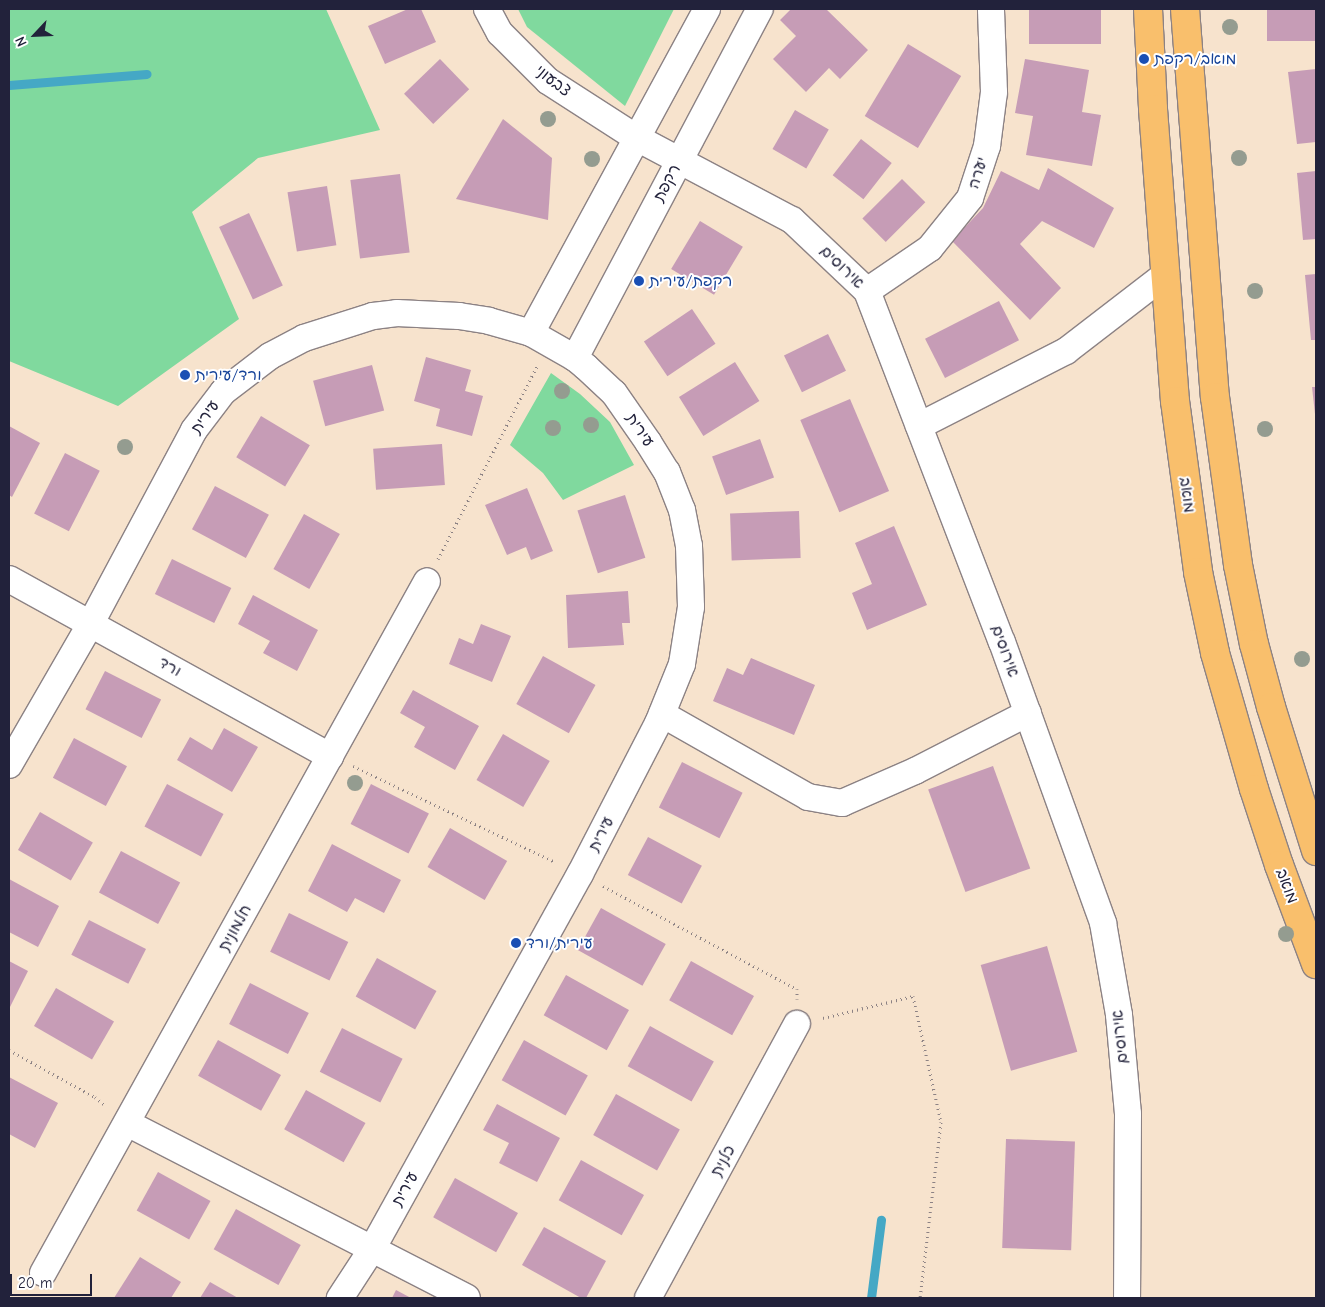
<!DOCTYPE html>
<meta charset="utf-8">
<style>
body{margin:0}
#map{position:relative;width:1325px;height:1307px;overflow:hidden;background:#f7e3cd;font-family:"Comic Neue","Playpen Sans Hebrew",sans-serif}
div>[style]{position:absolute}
.green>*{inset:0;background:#80d99e}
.stream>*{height:9px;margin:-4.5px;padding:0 4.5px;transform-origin:4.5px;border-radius:4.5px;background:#45a8c5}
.building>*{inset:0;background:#c69cb6;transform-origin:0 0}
.path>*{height:3px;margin-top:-1.5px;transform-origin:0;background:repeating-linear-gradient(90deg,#8c8284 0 1px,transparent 0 5px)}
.roads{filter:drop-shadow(1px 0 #8c8284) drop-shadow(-1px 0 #8c8284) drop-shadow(0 1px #8c8284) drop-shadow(0 -1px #8c8284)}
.minor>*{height:26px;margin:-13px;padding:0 13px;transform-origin:13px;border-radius:13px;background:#fff}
.major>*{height:28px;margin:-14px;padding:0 14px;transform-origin:14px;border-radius:14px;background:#f9bf6c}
.trees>*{width:16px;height:16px;margin:-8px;border-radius:50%;background:#949c90}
.dots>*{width:14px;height:14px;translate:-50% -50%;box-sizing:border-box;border:2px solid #fff;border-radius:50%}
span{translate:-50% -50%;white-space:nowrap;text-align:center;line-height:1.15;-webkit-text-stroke:4px #fff;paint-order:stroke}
.transit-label{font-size:16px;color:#164399}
.left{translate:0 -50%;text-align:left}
.street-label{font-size:16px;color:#22223b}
.frame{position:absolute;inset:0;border:10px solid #22223b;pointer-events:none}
.north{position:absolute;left:10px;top:10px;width:50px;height:50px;-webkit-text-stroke:4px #fff;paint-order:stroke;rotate:245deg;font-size:14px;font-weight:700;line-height:20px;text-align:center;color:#22223b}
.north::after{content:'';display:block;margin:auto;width:18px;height:22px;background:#22223b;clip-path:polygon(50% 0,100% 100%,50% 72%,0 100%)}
.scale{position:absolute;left:10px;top:1274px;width:82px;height:22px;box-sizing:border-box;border:2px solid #22223b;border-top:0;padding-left:6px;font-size:15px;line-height:18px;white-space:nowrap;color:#22223b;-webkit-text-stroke:4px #fff;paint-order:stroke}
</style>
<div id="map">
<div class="green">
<div style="clip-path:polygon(9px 9px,326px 9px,380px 130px,258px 158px,192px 212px,239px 319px,118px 406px,9px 361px)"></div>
<div style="clip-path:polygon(518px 9px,674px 9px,625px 106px,527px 27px)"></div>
<div style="clip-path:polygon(551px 373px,580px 394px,610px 422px,634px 465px,563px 500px,543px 473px,510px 445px)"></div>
</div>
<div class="stream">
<div style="left:9px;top:85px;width:138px;rotate:-4.6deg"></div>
<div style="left:871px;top:1298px;width:79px;rotate:-82.7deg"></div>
</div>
<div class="building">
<div style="clip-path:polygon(408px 9px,421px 9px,436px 42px,385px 64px,368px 26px)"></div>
<div style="clip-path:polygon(791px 9px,826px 9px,868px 50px,840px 79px,829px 68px,806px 92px,773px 59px,796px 36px,780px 20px)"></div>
<div style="left:1029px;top:9px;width:72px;height:35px"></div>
<div style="left:1267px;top:9px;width:48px;height:32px"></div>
<div style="left:908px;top:44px;width:62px;height:84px;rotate:31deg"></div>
<div style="left:440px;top:59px;width:42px;height:50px;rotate:46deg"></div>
<div style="clip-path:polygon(1025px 59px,1089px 70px,1082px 112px,1101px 115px,1092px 166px,1026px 155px,1033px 116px,1015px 113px)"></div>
<div style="clip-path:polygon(1316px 69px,1316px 142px,1297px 144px,1288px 72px)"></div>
<div style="left:795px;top:110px;width:39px;height:45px;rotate:30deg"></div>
<div style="clip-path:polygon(503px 119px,552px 158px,548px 220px,456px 199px)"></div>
<div style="left:861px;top:139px;width:39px;height:46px;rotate:38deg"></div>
<div style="clip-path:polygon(1048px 168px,1114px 208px,1094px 248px,1042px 221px,1020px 244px,1061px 288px,1030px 320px,952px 241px,983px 208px,1001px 171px,1039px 190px)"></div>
<div style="clip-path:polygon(1316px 171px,1316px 239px,1303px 240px,1297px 173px)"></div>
<div style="left:400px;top:174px;width:79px;height:50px;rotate:83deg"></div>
<div style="left:902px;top:179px;width:33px;height:56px;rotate:45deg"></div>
<div style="left:327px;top:186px;width:60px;height:40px;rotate:81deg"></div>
<div style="left:249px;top:213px;width:80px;height:33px;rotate:65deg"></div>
<div style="left:700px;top:221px;width:50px;height:56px;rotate:31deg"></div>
<div style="clip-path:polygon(1316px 274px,1316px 340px,1311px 340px,1305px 275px)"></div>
<div style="left:999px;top:301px;width:44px;height:83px;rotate:63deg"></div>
<div style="left:692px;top:309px;width:42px;height:58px;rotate:56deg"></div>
<div style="left:828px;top:334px;width:41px;height:49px;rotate:64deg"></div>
<div style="clip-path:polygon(426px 357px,471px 370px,465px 391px,483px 396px,472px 436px,436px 426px,440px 409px,414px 401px)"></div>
<div style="left:735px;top:362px;width:46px;height:66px;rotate:58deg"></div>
<div style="left:372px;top:365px;width:47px;height:61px;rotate:75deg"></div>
<div style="clip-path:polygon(1312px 387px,1316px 387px,1316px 414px,1315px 414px)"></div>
<div style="left:850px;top:399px;width:100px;height:54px;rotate:67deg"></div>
<div style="left:261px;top:416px;width:57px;height:48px;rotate:31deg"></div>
<div style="clip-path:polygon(9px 426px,40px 443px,12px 497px,9px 495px)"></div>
<div style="left:760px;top:439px;width:41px;height:51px;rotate:70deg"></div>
<div style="left:442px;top:444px;width:41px;height:69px;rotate:86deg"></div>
<div style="left:65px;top:453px;width:39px;height:68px;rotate:27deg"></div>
<div style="left:215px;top:486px;width:61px;height:49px;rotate:28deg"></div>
<div style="clip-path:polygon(527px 488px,553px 551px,531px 560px,526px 547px,507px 555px,485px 505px)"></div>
<div style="left:625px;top:495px;width:66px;height:50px;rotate:72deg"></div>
<div style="left:799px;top:511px;width:47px;height:69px;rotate:88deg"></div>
<div style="left:304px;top:514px;width:41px;height:63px;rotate:29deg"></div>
<div style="clip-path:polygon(894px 526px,927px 605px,867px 630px,852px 593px,872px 584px,855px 543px)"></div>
<div style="left:172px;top:559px;width:66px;height:39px;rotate:26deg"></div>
<div style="clip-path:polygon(628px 591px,630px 623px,622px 623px,624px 645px,568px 648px,566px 595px)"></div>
<div style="clip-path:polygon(253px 595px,318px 630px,297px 671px,263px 653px,270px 641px,238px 624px)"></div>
<div style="clip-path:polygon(481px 624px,511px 636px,492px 682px,449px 664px,459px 638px,473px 644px)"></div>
<div style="left:543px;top:656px;width:60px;height:55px;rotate:29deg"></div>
<div style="clip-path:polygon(751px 658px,815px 685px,794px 735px,713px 701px,727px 668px,743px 675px)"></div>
<div style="left:105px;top:671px;width:63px;height:43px;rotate:27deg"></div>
<div style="clip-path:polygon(413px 690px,479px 726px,455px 770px,414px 747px,425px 727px,400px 713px)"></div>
<div style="clip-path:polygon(224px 728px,258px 747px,232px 792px,177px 760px,190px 737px,212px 750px)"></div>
<div style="left:503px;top:734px;width:54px;height:53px;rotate:30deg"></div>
<div style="left:74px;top:738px;width:60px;height:45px;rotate:28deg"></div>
<div style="left:682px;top:762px;width:68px;height:51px;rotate:27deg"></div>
<div style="left:993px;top:766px;width:109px;height:69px;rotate:70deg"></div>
<div style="left:167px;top:784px;width:64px;height:48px;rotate:28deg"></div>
<div style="left:371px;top:784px;width:65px;height:45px;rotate:27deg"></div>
<div style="left:40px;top:812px;width:61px;height:44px;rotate:30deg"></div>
<div style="left:450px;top:828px;width:66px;height:45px;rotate:30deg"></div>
<div style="left:648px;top:837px;width:61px;height:43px;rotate:28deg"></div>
<div style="clip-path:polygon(332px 844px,401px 880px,384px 913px,355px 898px,347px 912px,308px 891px)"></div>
<div style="left:121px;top:851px;width:67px;height:47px;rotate:28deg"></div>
<div style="clip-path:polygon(9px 879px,59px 906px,38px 947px,9px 932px)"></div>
<div style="left:601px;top:908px;width:74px;height:48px;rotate:29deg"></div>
<div style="left:289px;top:913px;width:66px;height:43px;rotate:26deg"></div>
<div style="left:89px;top:920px;width:64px;height:39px;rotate:27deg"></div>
<div style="left:1047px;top:946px;width:110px;height:69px;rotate:74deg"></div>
<div style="left:377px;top:958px;width:68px;height:44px;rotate:29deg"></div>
<div style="clip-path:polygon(9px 961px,28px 971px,9px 1009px)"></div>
<div style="left:691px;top:961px;width:72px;height:45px;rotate:29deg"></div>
<div style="left:566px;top:975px;width:72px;height:46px;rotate:29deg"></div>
<div style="left:250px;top:983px;width:66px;height:46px;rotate:27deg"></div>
<div style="left:56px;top:988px;width:67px;height:44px;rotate:30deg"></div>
<div style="left:650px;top:1026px;width:73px;height:46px;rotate:29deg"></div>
<div style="left:342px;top:1028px;width:68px;height:49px;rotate:27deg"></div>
<div style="left:218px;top:1040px;width:72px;height:41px;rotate:29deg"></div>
<div style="left:524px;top:1040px;width:73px;height:46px;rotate:29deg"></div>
<div style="clip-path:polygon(9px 1077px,58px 1103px,35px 1148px,9px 1134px)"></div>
<div style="left:306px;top:1090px;width:68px;height:45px;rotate:29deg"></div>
<div style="left:616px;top:1094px;width:73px;height:47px;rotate:29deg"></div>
<div style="clip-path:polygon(497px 1104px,560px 1138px,537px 1182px,499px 1163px,509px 1143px,483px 1130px)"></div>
<div style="left:1006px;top:1139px;width:69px;height:109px;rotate:2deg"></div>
<div style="left:581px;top:1160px;width:72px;height:46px;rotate:29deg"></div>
<div style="left:158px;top:1172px;width:60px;height:44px;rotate:29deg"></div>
<div style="left:455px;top:1178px;width:72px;height:45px;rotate:29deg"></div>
<div style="left:236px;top:1209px;width:74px;height:46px;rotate:29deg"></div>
<div style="clip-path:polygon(544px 1227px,606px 1261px,586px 1298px,581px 1298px,522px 1265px)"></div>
<div style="clip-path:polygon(140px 1257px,181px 1282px,171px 1298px,114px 1298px)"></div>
<div style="clip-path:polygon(210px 1282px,238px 1298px,200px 1298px)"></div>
<div style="clip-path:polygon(396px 1290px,411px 1298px,392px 1298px)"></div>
</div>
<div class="path">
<div style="left:438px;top:559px;width:217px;rotate:-62.8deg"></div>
<div style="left:353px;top:766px;width:224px;rotate:25.4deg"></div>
<div style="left:603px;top:886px;width:220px;rotate:28deg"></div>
<div style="left:797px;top:989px;width:10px;rotate:90deg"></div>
<div style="left:823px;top:1018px;width:93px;rotate:-13.7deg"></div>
<div style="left:913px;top:996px;width:129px;rotate:77.5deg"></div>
<div style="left:941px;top:1122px;width:177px;rotate:96.8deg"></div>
<div style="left:9px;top:1050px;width:98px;rotate:28.7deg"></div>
<div style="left:95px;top:1097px;width:13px;rotate:39deg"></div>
</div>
<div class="roads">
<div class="minor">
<div style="left:487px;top:9px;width:27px;rotate:62deg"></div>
<div style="left:500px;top:33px;width:68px;rotate:45deg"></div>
<div style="left:548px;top:81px;width:103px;rotate:32.8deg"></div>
<div style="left:635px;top:137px;width:178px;rotate:27.9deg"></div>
<div style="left:792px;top:220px;width:103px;rotate:43.4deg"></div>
<div style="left:867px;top:291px;width:376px;rotate:69deg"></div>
<div style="left:1002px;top:642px;width:299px;rotate:70.2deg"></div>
<div style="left:1103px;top:923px;width:93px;rotate:80.1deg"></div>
<div style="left:1119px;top:1015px;width:99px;rotate:84.8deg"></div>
<div style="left:1128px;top:1114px;width:184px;rotate:90.3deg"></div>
<div style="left:867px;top:291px;width:76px;rotate:-34.3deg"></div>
<div style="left:930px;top:248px;width:64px;rotate:-51.3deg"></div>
<div style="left:970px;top:198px;width:55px;rotate:-71.9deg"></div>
<div style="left:987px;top:146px;width:54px;rotate:-82.6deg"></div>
<div style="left:994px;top:92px;width:83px;rotate:-92.1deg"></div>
<div style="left:531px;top:333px;width:369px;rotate:-61.5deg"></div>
<div style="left:575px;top:358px;width:395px;rotate:-62.1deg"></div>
<div style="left:919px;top:426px;width:165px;rotate:-27deg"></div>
<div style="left:1066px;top:351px;width:126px;rotate:-37.6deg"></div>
<div style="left:9px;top:579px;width:367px;rotate:28.9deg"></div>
<div style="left:662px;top:714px;width:168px;rotate:29.6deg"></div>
<div style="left:808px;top:797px;width:35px;rotate:10deg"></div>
<div style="left:842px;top:803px;width:80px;rotate:-23.7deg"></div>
<div style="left:915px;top:771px;width:127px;rotate:-27.2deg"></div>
<div style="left:9px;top:765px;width:164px;rotate:-60deg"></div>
<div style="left:91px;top:623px;width:219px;rotate:-61.9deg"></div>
<div style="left:194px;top:430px;width:48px;rotate:-52.7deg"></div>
<div style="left:223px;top:392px;width:59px;rotate:-37.5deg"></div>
<div style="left:270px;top:356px;width:38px;rotate:-28deg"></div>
<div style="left:304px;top:338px;width:72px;rotate:-17.7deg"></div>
<div style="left:373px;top:316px;width:24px;rotate:-7deg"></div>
<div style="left:397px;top:313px;width:62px;rotate:2.8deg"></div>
<div style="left:459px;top:316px;width:30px;rotate:9deg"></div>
<div style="left:489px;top:321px;width:44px;rotate:15.9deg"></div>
<div style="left:531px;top:333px;width:51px;rotate:29.6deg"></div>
<div style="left:575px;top:358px;width:14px;rotate:39deg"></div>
<div style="left:586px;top:367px;width:38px;rotate:43deg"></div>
<div style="left:614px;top:393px;width:60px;rotate:55.2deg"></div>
<div style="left:648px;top:442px;width:36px;rotate:58deg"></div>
<div style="left:667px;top:472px;width:41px;rotate:68.5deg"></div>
<div style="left:682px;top:510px;width:37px;rotate:79deg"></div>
<div style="left:689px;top:546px;width:61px;rotate:88.1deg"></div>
<div style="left:691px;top:607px;width:58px;rotate:99deg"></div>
<div style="left:682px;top:664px;width:64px;rotate:112.1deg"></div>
<div style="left:658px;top:723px;width:170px;rotate:117.3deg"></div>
<div style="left:580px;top:874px;width:429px;rotate:119deg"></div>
<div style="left:372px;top:1249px;width:59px;rotate:123.1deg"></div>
<div style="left:127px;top:1123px;width:382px;rotate:27.2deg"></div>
<div style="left:43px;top:1273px;width:791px;rotate:-60.97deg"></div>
<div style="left:648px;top:1298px;width:312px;rotate:-61.5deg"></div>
</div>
<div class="major">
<div style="left:1148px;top:9px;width:100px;rotate:87.1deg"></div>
<div style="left:1153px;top:109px;width:293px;rotate:85.7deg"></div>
<div style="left:1175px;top:401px;width:173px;rotate:82.3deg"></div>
<div style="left:1198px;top:572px;width:83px;rotate:78.1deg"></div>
<div style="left:1215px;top:653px;width:141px;rotate:74deg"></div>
<div style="left:1254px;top:789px;width:80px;rotate:71.8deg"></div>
<div style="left:1279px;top:865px;width:106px;rotate:69.5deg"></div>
<div style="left:1185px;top:9px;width:389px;rotate:85.6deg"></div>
<div style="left:1215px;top:397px;width:170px;rotate:82.2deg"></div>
<div style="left:1238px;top:565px;width:81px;rotate:78.6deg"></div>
<div style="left:1254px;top:644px;width:65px;rotate:74.9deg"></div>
<div style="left:1271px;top:707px;width:151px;rotate:72.6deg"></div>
</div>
</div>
<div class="trees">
<div style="left:1230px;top:27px"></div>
<div style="left:548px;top:119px"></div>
<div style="left:1239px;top:158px"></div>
<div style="left:592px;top:159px"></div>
<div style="left:1255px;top:291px"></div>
<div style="left:562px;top:391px"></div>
<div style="left:591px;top:425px"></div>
<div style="left:553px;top:428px"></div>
<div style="left:1265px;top:429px"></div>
<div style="left:125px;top:447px"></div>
<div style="left:1302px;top:659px"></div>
<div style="left:355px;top:783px"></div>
<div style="left:1286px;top:934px"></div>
</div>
<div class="dots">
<div style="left:1144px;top:59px;background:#1a4fb4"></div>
<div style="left:639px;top:281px;background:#1a4fb4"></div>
<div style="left:185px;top:375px;background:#1a4fb4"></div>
<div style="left:516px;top:943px;background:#1a4fb4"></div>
</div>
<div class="transit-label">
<span class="left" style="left:1154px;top:59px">מואב/רקפת</span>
<span class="left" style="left:649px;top:281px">רקפת/עירית</span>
<span class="left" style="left:195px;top:375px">ורד/עירית</span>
<span class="left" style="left:526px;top:943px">עירית/ורד</span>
</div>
<div class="street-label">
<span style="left:553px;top:81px;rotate:38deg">צבעוני</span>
<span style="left:978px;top:173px;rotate:-72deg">יערה</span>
<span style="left:667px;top:183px;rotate:-62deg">רקפת</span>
<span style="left:842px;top:267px;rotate:44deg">אירוסים</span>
<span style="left:205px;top:417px;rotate:-55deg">עירית</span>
<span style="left:640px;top:430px;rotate:56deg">עירית</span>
<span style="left:1187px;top:495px;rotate:82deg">מואב</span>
<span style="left:1005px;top:651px;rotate:70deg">אירוסים</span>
<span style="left:170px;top:667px;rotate:29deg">ורד</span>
<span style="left:601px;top:834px;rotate:-63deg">עירית</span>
<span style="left:1287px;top:886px;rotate:69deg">מואב</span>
<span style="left:235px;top:928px;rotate:-61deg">חלמונית</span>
<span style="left:1120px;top:1037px;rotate:-96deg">אירוסים</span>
<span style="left:723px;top:1161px;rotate:-61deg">כלנית</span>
<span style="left:405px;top:1189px;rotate:-61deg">עירית</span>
</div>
<div class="frame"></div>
<div class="north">N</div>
<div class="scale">20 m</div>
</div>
